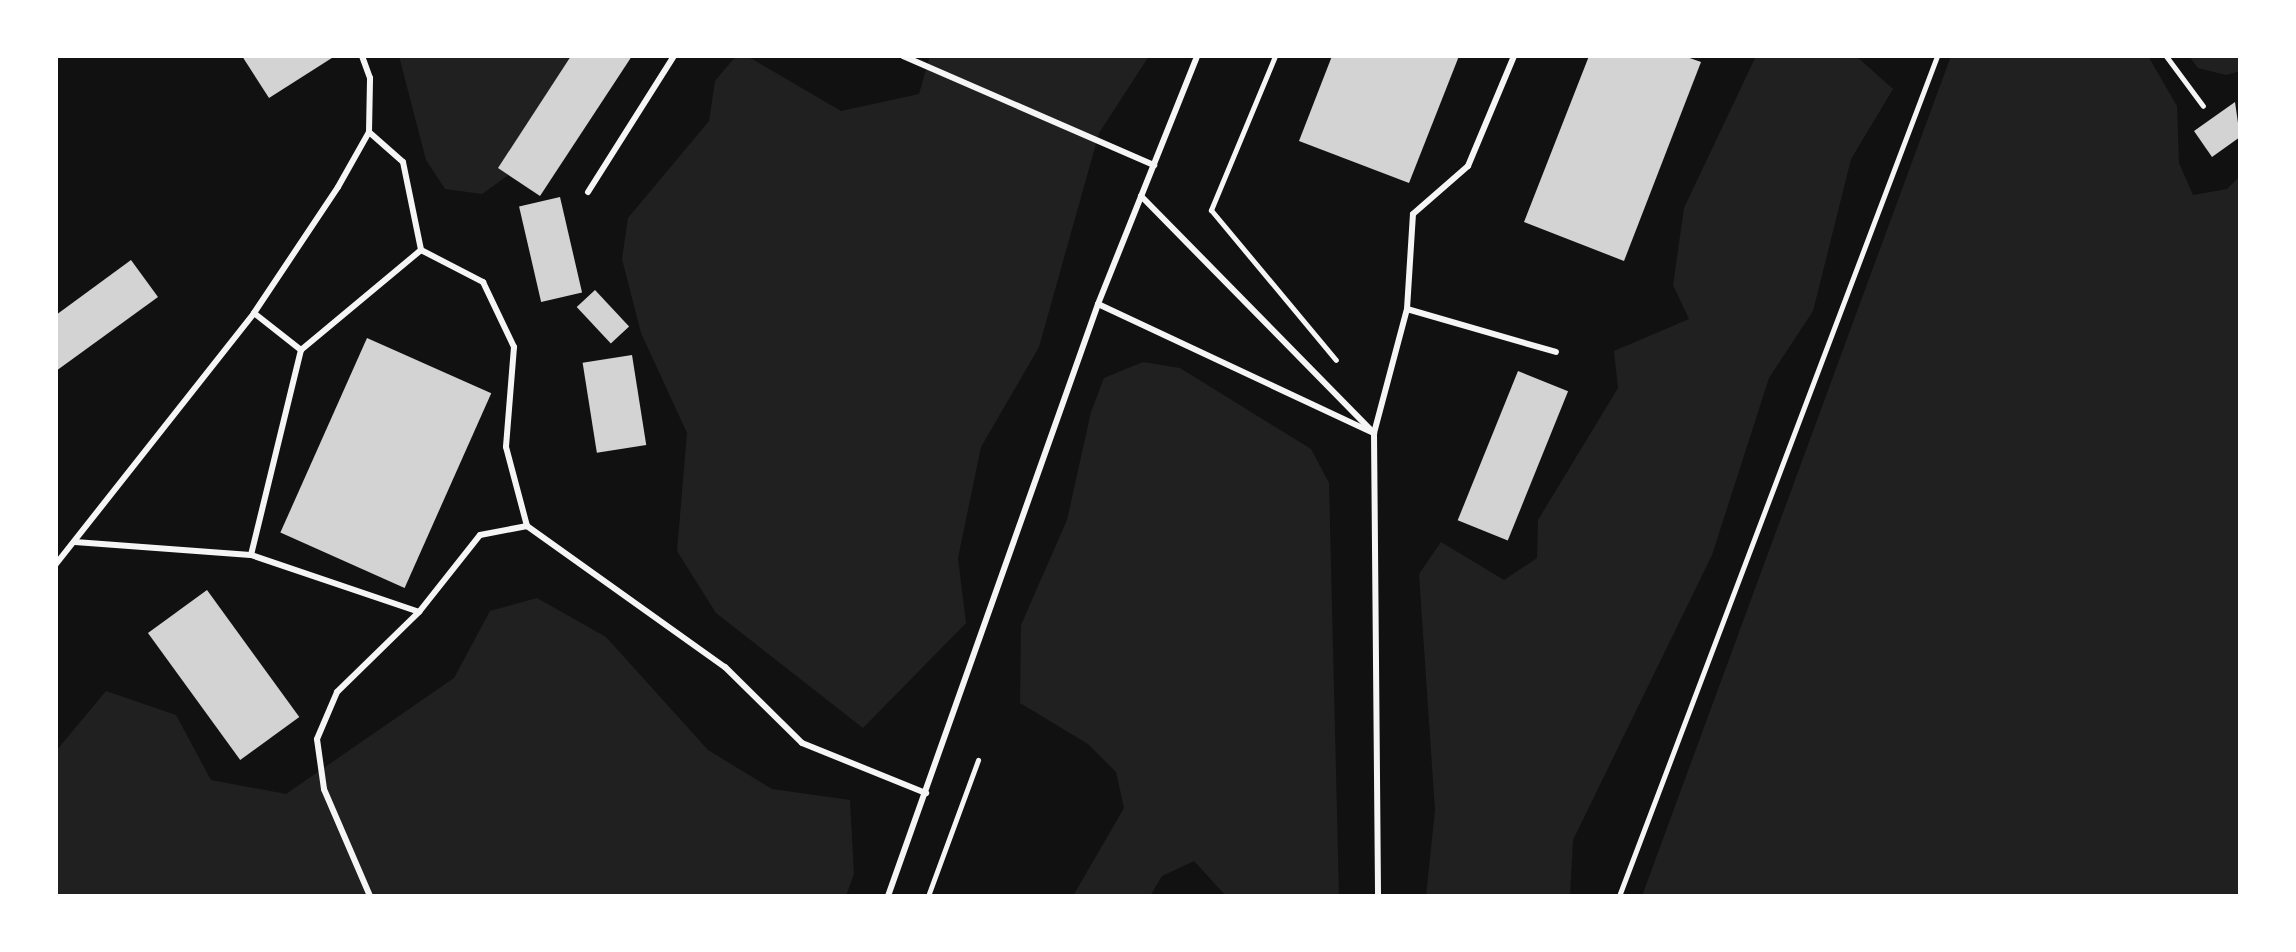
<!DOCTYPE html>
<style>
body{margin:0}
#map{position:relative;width:2296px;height:952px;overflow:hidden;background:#111;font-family:Inter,sans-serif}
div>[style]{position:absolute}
.green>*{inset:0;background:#202020}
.building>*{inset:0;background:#d3d3d3;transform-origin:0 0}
.path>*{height:5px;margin:-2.5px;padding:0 2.5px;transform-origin:2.5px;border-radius:2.5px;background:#f5f5f5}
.service>*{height:6px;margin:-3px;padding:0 3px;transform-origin:3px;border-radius:3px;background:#f5f5f5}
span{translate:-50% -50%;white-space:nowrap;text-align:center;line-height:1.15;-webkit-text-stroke:6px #fff;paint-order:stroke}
.frame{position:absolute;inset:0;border:58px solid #fff;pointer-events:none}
</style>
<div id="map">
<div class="green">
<div style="clip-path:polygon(399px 56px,571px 56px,510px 174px,482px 194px,445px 189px,426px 160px)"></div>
<div style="clip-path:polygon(736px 56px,747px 56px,841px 111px,919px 94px,930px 56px,1149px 56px,1099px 133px,1039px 347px,981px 447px,958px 558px,966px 623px,863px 728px,716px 613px,677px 551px,687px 433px,641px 333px,622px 259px,628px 218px,709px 121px,715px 81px)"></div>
<div style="clip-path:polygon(1756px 56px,1856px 56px,1893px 89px,1851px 159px,1813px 311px,1769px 378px,1712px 555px,1573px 840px,1570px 896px,1426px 896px,1435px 810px,1419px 574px,1441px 542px,1504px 580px,1537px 558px,1538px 520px,1618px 388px,1614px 351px,1689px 319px,1673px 285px,1684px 208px)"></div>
<div style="clip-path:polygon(1951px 56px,2148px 56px,2177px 106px,2179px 163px,2193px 195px,2227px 189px,2240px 176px,2240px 896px,1642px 896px)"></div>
<div style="clip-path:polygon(2189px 56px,2240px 56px,2240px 71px,2226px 75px,2198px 68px)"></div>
<div style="clip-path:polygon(1143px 362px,1180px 368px,1311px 449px,1329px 483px,1339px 896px,1226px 896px,1194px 861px,1162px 876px,1150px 896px,1073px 896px,1124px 808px,1116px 772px,1088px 744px,1020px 703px,1021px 625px,1067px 520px,1091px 412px,1104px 378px)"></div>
<div style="clip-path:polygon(537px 598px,606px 637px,708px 750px,772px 789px,850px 800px,854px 874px,846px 896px,56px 896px,56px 751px,106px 691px,176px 715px,211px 780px,286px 794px,454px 678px,490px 611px)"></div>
</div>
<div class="building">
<div style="clip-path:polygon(242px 56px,335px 56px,269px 98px)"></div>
<div style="clip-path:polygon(571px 56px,632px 56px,540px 196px,498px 168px)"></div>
<div style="clip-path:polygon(1332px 56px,1459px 56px,1409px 183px,1299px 141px)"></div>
<div style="clip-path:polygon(1589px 56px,1684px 56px,1701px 62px,1624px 261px,1524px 222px)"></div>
<div style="clip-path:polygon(2235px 102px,2240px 137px,2212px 157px,2194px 131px)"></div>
<div style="left:560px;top:197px;width:98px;height:42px;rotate:77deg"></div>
<div style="clip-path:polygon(131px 260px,158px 297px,56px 371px,56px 315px)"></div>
<div style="left:595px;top:290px;width:50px;height:25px;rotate:47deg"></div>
<div style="left:367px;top:338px;width:136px;height:213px;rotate:24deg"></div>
<div style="left:632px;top:355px;width:91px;height:50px;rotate:81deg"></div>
<div style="left:1518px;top:371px;width:54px;height:161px;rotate:22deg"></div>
<div style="left:207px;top:590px;width:157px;height:73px;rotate:54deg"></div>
</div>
<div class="path">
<div style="left:1275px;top:56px;width:167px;rotate:112.6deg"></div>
<div style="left:1211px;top:210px;width:195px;rotate:50.2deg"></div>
<div style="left:2166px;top:56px;width:62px;rotate:53.5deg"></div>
<div style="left:928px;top:896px;width:145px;rotate:-69.8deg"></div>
<div style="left:1619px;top:896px;width:898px;rotate:-69.26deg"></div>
</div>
<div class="service">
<div style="left:903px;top:56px;width:274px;rotate:23.5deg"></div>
<div style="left:369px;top:132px;width:45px;rotate:41.4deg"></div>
<div style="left:403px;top:162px;width:90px;rotate:78.4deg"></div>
<div style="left:588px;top:192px;width:161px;rotate:-57.7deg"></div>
<div style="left:1141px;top:196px;width:332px;rotate:45.5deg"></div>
<div style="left:1374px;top:433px;width:463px;rotate:89.5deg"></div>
<div style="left:1098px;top:304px;width:305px;rotate:25.1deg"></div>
<div style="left:1374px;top:433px;width:128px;rotate:-75.1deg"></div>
<div style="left:1407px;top:309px;width:95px;rotate:-86.4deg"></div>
<div style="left:1413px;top:214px;width:73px;rotate:-41.1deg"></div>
<div style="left:1468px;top:166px;width:119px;rotate:-67.3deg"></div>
<div style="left:1407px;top:309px;width:155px;rotate:16.1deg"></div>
<div style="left:254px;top:313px;width:60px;rotate:38.2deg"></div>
<div style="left:75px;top:542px;width:176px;rotate:4.2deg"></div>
<div style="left:251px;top:555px;width:211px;rotate:-76.3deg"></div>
<div style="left:301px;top:350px;width:156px;rotate:-39.8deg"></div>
<div style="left:421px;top:250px;width:70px;rotate:27.3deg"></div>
<div style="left:483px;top:282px;width:72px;rotate:64.5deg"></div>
<div style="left:514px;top:347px;width:100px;rotate:94.6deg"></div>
<div style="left:506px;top:447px;width:82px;rotate:75.1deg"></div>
<div style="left:251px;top:555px;width:177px;rotate:18.7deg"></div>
<div style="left:56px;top:564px;width:320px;rotate:-51.7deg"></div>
<div style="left:254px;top:313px;width:151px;rotate:-56.3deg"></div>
<div style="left:338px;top:187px;width:63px;rotate:-60.6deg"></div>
<div style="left:369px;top:132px;width:54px;rotate:-88.9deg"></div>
<div style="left:370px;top:78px;width:23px;rotate:-110deg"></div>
<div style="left:370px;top:896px;width:116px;rotate:-113.3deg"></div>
<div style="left:324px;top:789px;width:50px;rotate:-98deg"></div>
<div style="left:317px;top:739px;width:51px;rotate:-66.9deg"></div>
<div style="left:337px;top:692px;width:115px;rotate:-44.3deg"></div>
<div style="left:419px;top:612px;width:98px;rotate:-51.6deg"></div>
<div style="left:480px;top:535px;width:48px;rotate:-10.8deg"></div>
<div style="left:527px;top:526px;width:243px;rotate:35.5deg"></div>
<div style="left:725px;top:667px;width:108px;rotate:44.6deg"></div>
<div style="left:802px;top:743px;width:134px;rotate:22deg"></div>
<div style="left:888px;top:896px;width:628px;rotate:-70.47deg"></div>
<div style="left:1098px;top:304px;width:267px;rotate:-68.2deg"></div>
</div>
<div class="frame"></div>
</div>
